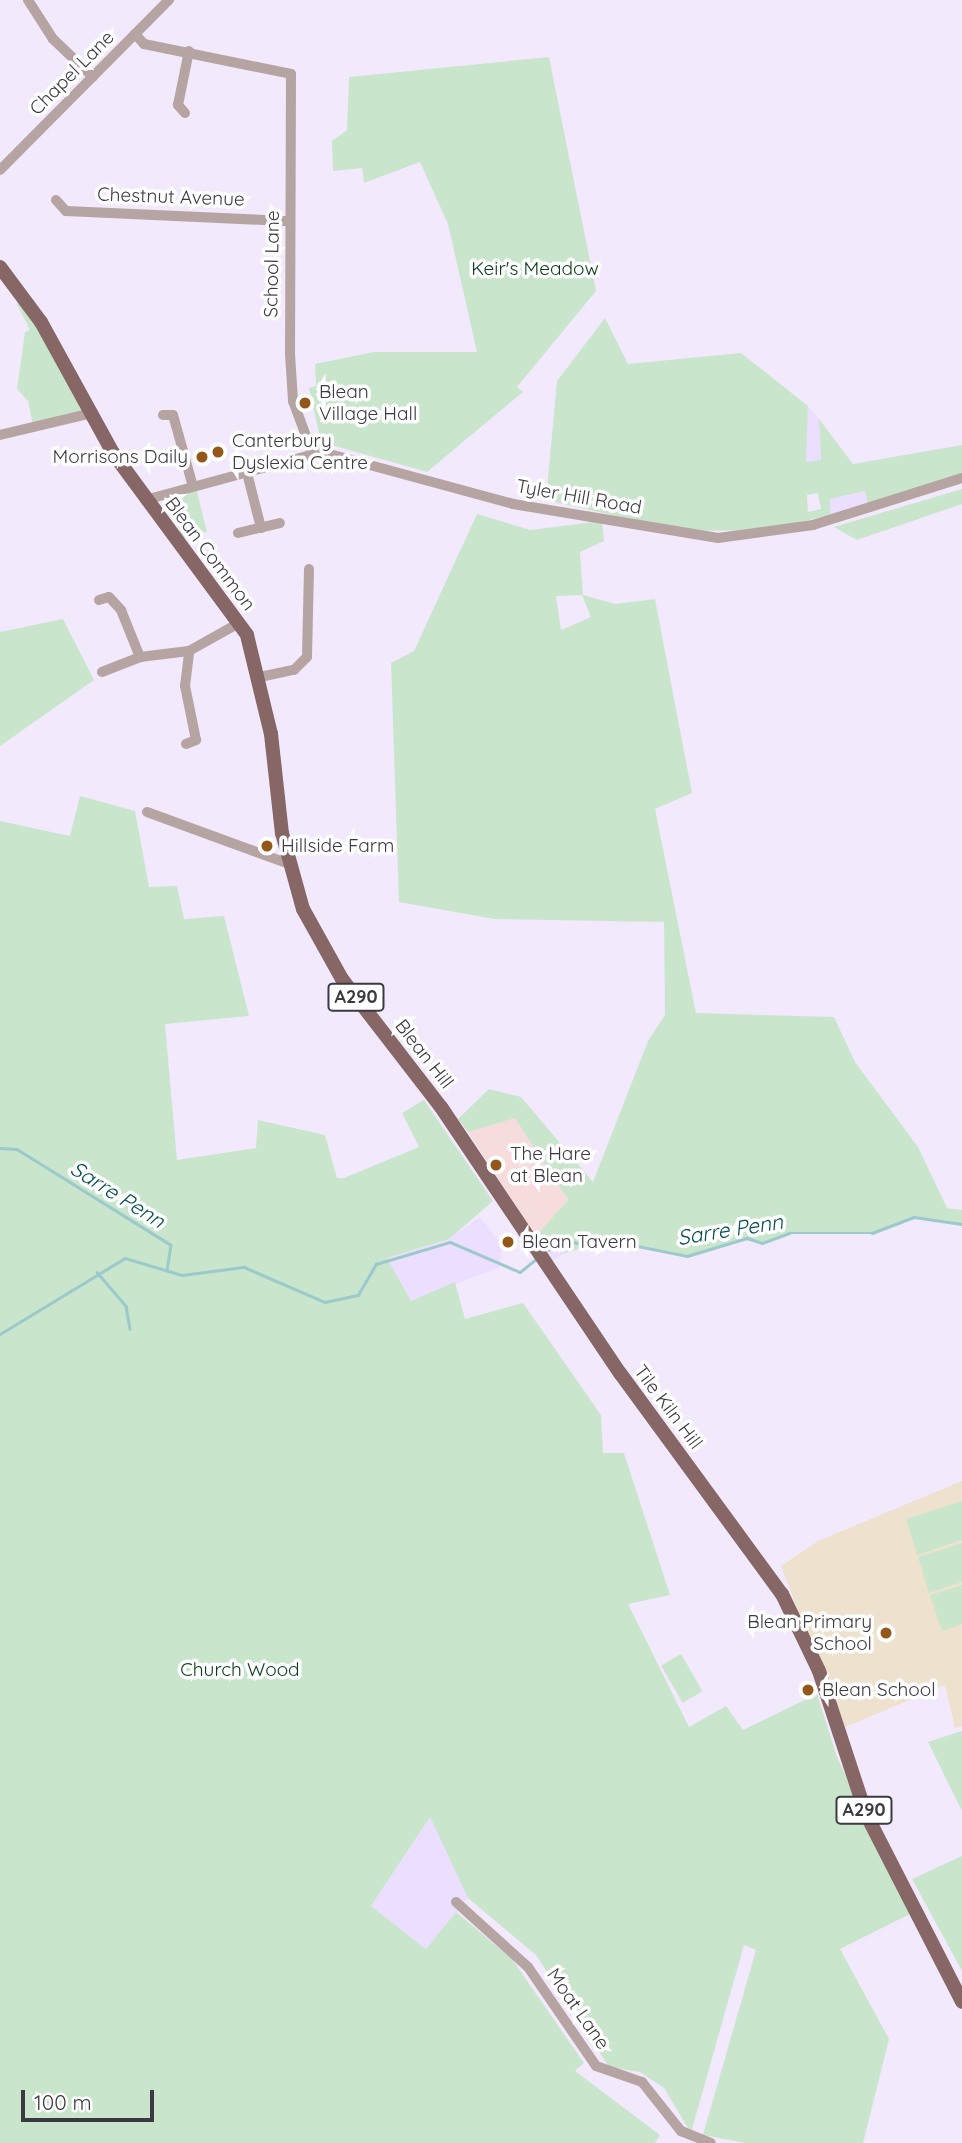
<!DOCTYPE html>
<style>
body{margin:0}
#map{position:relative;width:962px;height:2143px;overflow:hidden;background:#f2e9fd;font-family:Quicksand,sans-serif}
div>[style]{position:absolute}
.commercial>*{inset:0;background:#f7dcdd}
.built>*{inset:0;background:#ebdefe;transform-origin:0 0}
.education>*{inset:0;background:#eee2ce}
.green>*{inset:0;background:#c9e6cd;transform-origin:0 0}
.stream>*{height:2.5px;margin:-1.25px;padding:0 1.25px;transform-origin:1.25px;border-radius:1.25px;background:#9bc9cc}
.minor>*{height:10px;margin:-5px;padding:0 5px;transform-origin:5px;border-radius:5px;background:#b6a4a3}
.major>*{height:14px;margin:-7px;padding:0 7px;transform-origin:7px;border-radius:7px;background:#866765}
.dots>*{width:19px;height:19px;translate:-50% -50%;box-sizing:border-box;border:4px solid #fff;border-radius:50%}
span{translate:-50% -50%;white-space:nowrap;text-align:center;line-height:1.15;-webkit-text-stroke:7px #fff;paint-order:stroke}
.shield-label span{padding:2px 5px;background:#fff;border:2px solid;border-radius:5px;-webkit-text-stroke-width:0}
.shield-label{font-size:18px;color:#3d3943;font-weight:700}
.street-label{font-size:19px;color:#3d3943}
.park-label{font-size:19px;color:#0a3b19}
.poi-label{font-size:19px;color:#3d3943}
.left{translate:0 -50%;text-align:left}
.right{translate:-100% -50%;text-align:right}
.water-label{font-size:21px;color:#064d50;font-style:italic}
.scale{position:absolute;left:21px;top:2090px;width:133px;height:32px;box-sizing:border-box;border:4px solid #3d3943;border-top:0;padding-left:9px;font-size:21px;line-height:24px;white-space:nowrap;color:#3d3943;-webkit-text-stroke:5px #fff;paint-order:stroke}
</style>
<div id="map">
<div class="commercial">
<div style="clip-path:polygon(515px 1117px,568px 1200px,535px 1237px,468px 1132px)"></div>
</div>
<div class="built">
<div style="clip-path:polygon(808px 406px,819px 419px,821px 461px,806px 463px)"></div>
<div style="clip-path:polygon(865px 491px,868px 504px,830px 515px,830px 499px)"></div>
<div style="clip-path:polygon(480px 1217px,502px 1245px,500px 1267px,411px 1301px,387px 1258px,448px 1239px)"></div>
<div style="left:555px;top:1234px;width:22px;height:17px;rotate:60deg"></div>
<div style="clip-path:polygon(430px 1817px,468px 1898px,426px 1949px,371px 1906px)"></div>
</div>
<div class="education">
<div style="clip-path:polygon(962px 1481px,962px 1726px,955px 1728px,945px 1685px,843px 1728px,781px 1566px,818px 1541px)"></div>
</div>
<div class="green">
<div style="clip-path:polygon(549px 57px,596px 291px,517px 387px,523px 392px,427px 472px,321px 442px,309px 388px,316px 386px,315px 364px,374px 352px,477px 352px,448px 224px,420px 162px,364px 183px,362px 168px,333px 171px,332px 141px,347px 130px,349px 77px)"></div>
<div style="clip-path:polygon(23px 296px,88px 414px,34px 430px,28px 401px,17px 389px,25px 332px,30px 330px,17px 304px)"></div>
<div style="clip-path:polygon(evenodd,605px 318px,628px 364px,741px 353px,808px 406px,806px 462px,821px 460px,819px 419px,853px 464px,962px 445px,962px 474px,868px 504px,865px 491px,830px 499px,830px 515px,765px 530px,682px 531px,546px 500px,557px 381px,605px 318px,818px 493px,821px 509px,808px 512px,807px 495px,818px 493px)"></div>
<div style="left:196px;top:488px;width:45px;height:26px;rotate:76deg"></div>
<div style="clip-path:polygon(962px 489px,962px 504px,857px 540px,834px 527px)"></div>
<div style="clip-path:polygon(evenodd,477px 514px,530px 530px,602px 521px,604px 541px,580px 552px,583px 595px,615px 604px,655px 599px,692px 793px,655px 809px,696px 1013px,834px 1017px,855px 1062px,918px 1147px,947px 1208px,962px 1210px,962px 1224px,914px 1217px,872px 1233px,788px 1233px,762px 1243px,747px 1239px,687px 1256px,608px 1240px,566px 1253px,555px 1234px,541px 1244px,535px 1237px,568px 1200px,515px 1118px,468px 1132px,458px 1119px,489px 1089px,521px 1097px,593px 1182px,648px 1041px,665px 1015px,664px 922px,494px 919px,399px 902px,391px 663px,414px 651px,477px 514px,582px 595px,591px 617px,561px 630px,556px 596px,582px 595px)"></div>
<div style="clip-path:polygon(63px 619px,94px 680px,0 746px,0 632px)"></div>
<div style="clip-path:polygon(80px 796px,135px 811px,149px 887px,177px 886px,184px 919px,224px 916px,249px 1016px,165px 1024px,177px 1160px,256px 1148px,258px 1120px,325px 1135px,337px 1178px,344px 1178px,419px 1147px,402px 1113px,424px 1100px,493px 1201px,449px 1239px,387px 1258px,411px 1301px,455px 1282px,465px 1319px,523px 1303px,601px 1415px,603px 1453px,624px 1453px,670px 1595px,628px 1604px,689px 1727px,726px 1706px,743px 1730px,817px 1694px,837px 1757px,910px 1914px,840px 1949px,889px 2039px,863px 2143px,745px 2143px,703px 2135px,756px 1950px,744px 1945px,691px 2133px,664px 2088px,640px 2072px,609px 2067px,536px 1955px,468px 1898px,430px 1817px,371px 1906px,426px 1949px,456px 1912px,512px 1959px,584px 2063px,575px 2071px,660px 2135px,655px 2143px,0 2143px,0 821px,70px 836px)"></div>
<div style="clip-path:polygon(962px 1501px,962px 1540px,917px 1555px,906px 1519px)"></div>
<div style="clip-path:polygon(962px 1543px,962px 1582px,929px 1593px,918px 1557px)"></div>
<div style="clip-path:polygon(962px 1585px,962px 1624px,942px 1631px,930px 1595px)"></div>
<div style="left:681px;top:1654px;width:43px;height:23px;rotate:60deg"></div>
<div style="clip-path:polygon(962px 1731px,962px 1811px,928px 1742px)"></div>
<div style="clip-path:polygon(962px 1856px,962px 1971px,912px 1879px)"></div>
</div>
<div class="stream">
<div style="left:0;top:1148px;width:17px;rotate:3deg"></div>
<div style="left:17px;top:1149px;width:181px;rotate:31.9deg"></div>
<div style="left:171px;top:1245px;width:25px;rotate:99deg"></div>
<div style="left:548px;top:1250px;width:21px;rotate:-29deg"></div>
<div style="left:566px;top:1240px;width:23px;rotate:15deg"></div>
<div style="left:588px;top:1246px;width:21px;rotate:-17deg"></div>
<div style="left:608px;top:1240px;width:81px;rotate:11.4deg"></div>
<div style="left:687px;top:1256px;width:63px;rotate:-16.7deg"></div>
<div style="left:747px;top:1238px;width:16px;rotate:18deg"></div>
<div style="left:762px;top:1243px;width:29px;rotate:-20deg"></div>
<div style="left:789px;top:1233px;width:83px"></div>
<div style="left:872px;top:1233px;width:45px;rotate:-20.9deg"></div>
<div style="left:914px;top:1217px;width:49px;rotate:8.3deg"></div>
<div style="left:97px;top:1272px;width:45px;rotate:49.5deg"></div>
<div style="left:126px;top:1306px;width:23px;rotate:80deg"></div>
<div style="left:0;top:1334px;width:146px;rotate:-31.3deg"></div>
<div style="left:125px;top:1258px;width:59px;rotate:16.6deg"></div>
<div style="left:182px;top:1275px;width:63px;rotate:-7.4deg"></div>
<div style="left:244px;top:1267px;width:88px;rotate:23.4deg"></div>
<div style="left:325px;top:1302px;width:34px;rotate:-12deg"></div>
<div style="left:358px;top:1295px;width:36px;rotate:-60deg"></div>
<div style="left:376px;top:1264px;width:77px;rotate:-16.6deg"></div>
<div style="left:450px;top:1242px;width:76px;rotate:23.2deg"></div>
<div style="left:520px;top:1272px;width:19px;rotate:-39deg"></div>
</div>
<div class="minor">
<div style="left:28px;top:0;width:46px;rotate:57.3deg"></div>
<div style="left:53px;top:39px;width:55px;rotate:43.5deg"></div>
<div style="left:135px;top:34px;width:13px;rotate:48deg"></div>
<div style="left:144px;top:44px;width:150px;rotate:11.5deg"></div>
<div style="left:291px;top:74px;width:280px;rotate:90.2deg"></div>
<div style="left:290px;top:354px;width:47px;rotate:86.3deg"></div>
<div style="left:293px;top:401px;width:54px;rotate:69.6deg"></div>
<div style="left:185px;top:113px;width:11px;rotate:-131deg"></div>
<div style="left:178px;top:105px;width:55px;rotate:-78.5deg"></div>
<div style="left:0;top:170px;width:240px;rotate:-45.2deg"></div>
<div style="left:56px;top:200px;width:15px;rotate:48deg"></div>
<div style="left:66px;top:211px;width:224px;rotate:2.6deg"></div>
<div style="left:163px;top:415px;width:10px"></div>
<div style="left:173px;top:415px;width:71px;rotate:74.4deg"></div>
<div style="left:0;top:435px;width:90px;rotate:-13.4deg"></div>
<div style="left:246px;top:469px;width:61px;rotate:75.7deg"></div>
<div style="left:145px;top:500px;width:183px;rotate:-15.2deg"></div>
<div style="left:322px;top:452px;width:198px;rotate:15.2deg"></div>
<div style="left:513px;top:504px;width:208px;rotate:9.4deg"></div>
<div style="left:718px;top:538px;width:96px;rotate:-7.8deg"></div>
<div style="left:813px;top:525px;width:156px;rotate:-17.5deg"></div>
<div style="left:238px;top:533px;width:43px;rotate:-13.4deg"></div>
<div style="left:99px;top:600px;width:10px;rotate:-17deg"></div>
<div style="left:109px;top:597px;width:18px;rotate:47deg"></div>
<div style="left:121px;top:610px;width:51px;rotate:68deg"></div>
<div style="left:102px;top:672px;width:41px;rotate:-21.5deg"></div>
<div style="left:140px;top:657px;width:49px;rotate:-7deg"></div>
<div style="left:189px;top:651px;width:57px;rotate:-29.2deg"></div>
<div style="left:260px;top:677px;width:35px;rotate:-12deg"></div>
<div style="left:294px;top:670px;width:18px;rotate:-45deg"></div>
<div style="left:307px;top:657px;width:88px;rotate:-88.7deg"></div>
<div style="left:186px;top:744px;width:11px;rotate:-22deg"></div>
<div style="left:196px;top:740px;width:55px;rotate:-101.5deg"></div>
<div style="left:185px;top:686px;width:35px;rotate:-83deg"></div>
<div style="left:147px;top:812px;width:151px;rotate:20.1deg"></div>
<div style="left:456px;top:1902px;width:97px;rotate:42.1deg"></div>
<div style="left:528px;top:1967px;width:120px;rotate:55.5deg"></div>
<div style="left:596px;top:2066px;width:49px;rotate:19.2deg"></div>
<div style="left:642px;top:2082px;width:63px;rotate:51.5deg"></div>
<div style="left:681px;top:2131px;width:32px;rotate:22deg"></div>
</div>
<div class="major">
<div style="left:0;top:267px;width:69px;rotate:53.3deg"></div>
<div style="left:41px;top:322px;width:149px;rotate:61.2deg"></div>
<div style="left:113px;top:453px;width:226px;rotate:53.6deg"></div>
<div style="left:247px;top:635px;width:102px;rotate:76.4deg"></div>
<div style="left:271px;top:734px;width:100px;rotate:83.7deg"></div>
<div style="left:282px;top:833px;width:79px;rotate:74.6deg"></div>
<div style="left:303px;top:909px;width:80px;rotate:60.9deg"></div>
<div style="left:342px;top:979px;width:162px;rotate:52.3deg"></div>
<div style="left:441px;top:1107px;width:321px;rotate:56.1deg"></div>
<div style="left:620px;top:1373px;width:274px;rotate:53.8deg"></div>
<div style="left:782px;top:1594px;width:85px;rotate:64.3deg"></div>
<div style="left:819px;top:1671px;width:151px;rotate:71.8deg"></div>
<div style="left:866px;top:1814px;width:211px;rotate:62.9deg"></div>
</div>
<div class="dots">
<div style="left:305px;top:403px;background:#94571a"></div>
<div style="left:218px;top:452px;background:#94571a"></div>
<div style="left:202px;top:457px;background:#94571a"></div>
<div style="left:267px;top:846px;background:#94571a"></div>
<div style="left:496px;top:1165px;background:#94571a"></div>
<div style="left:508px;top:1242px;background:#94571a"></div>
<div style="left:886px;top:1633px;background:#94571a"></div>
<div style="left:808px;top:1690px;background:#94571a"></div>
</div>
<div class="shield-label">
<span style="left:356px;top:997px">A290</span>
<span style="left:864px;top:1810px">A290</span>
</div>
<div class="street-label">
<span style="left:72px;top:73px;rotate:-45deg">Chapel Lane</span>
<span style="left:171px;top:197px;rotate:2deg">Chestnut Avenue</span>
<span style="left:272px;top:264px;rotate:-89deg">School Lane</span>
<span style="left:579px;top:497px;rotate:10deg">Tyler Hill Road</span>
<span style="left:210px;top:554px;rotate:53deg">Blean Common</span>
<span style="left:424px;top:1054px;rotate:52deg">Blean Hill</span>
<span style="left:668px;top:1407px;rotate:53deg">Tile Kiln Hill</span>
<span style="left:578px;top:2009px;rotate:55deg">Moat Lane</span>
</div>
<div class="park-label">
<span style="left:535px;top:269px">Keir's Meadow</span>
<span style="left:240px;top:1670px">Church Wood</span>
</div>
<div class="poi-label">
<span class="left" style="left:319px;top:403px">Blean<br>Village Hall</span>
<span class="left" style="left:232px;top:452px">Canterbury<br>Dyslexia Centre</span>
<span class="right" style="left:188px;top:457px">Morrisons Daily</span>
<span class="left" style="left:281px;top:846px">Hillside Farm</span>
<span class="left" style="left:510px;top:1165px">The Hare<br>at Blean</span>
<span class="left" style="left:522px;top:1242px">Blean Tavern</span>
<span class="right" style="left:872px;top:1633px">Blean Primary<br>School</span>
<span class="left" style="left:822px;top:1690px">Blean School</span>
</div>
<div class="water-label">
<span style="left:118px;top:1194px;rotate:32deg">Sarre Penn</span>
<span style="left:730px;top:1229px;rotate:-9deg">Sarre Penn</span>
</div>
<div class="scale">100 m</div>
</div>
